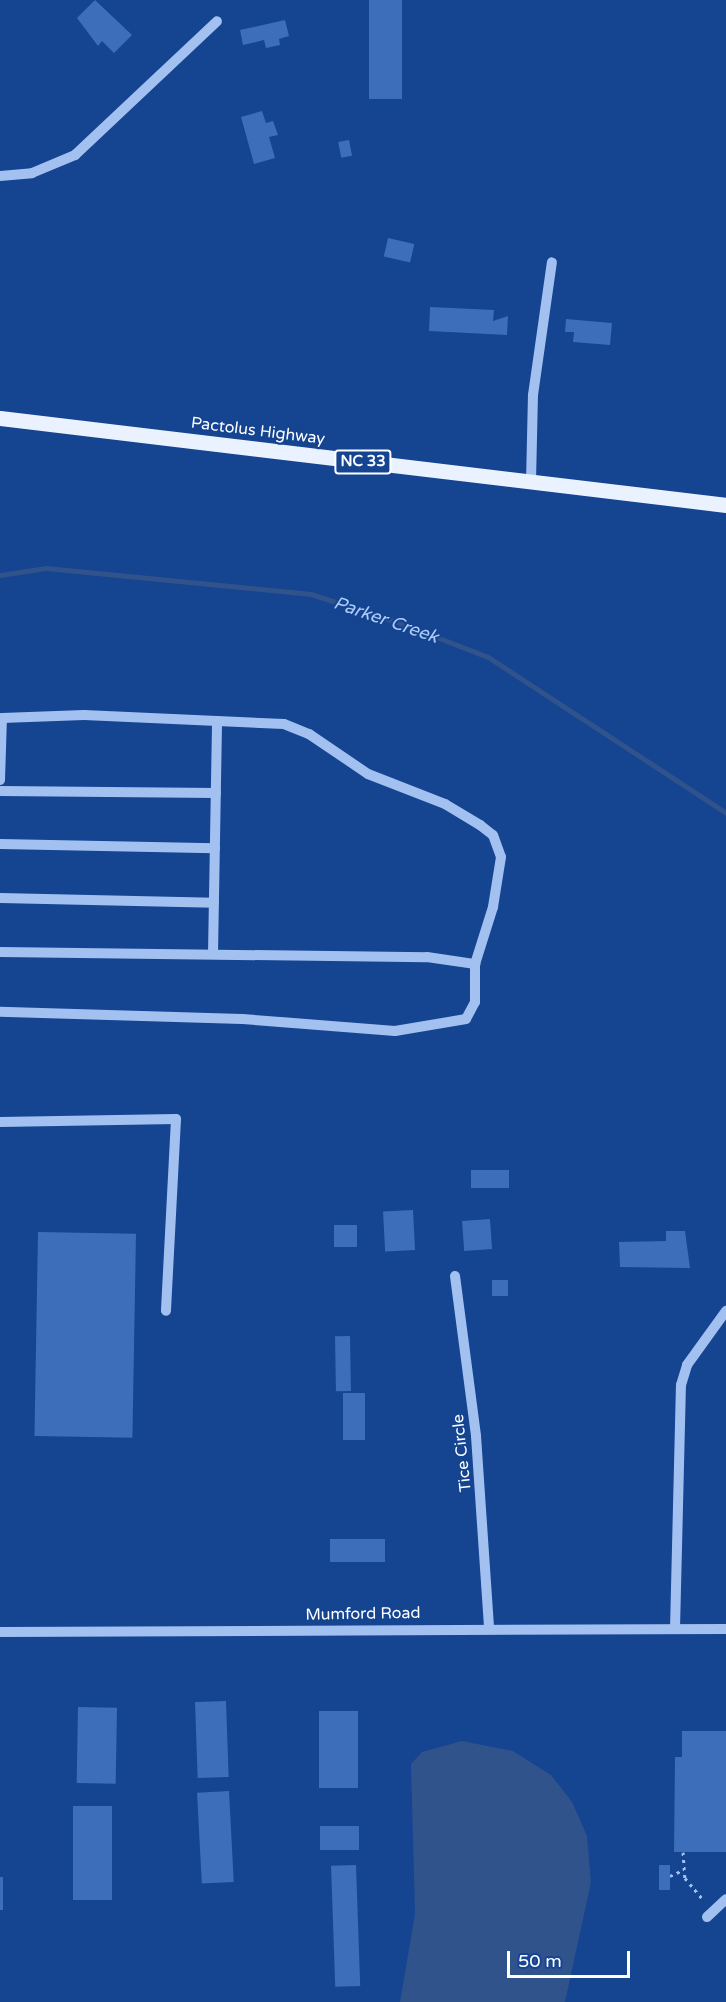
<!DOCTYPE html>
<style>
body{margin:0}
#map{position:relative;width:726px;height:2002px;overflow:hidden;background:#154491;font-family:"Varela Round",sans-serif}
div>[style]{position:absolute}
.water>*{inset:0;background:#30538c}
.stream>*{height:5px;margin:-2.5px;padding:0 2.5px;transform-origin:2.5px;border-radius:2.5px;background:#30538c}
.building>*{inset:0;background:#3d6eb9;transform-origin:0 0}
.path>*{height:3px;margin-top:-1.5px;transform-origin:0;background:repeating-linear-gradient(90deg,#a2c1f1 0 3px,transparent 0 7.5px)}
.minor>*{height:10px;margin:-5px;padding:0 5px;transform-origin:5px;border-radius:5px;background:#a2c1f1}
.major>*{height:15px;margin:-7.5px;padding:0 7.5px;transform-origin:7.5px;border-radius:7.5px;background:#ebf2ff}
span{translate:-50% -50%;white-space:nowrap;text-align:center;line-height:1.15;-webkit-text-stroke:4.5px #154491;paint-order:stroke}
.shield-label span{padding:2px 4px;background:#154491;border:2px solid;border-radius:4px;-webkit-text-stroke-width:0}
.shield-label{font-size:15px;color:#fff;font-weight:700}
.street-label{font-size:16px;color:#fff}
.water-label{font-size:18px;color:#aeccf8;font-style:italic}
.scale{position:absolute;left:507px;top:1951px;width:123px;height:27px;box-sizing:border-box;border:3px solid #fff;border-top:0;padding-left:8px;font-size:18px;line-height:21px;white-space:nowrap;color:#fff;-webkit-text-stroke:4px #154491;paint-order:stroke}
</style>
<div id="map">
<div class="water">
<div style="clip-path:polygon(462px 1741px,513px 1751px,551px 1775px,572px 1802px,587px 1836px,591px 1882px,565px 2002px,400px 2002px,415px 1914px,411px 1764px,422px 1752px)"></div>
</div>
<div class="stream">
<div style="left:0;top:575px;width:47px;rotate:-8.7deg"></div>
<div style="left:46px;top:568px;width:266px;rotate:5.6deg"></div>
<div style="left:311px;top:594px;width:94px;rotate:18deg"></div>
<div style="left:400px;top:623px;width:94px;rotate:21.1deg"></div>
<div style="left:488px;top:657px;width:285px;rotate:33.2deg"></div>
</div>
<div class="building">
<div style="clip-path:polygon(95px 0,132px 35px,114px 53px,102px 41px,98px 46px,77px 18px)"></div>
<div style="left:369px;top:0;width:33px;height:99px"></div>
<div style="clip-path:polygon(285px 20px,289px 36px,279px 39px,280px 45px,266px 48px,264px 40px,243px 45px,240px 30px)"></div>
<div style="clip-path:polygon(262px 111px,266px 123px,273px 121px,278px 135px,269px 137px,275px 158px,254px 164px,241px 117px)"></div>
<div style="left:349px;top:140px;width:16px;height:11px;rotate:79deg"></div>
<div style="left:388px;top:238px;width:27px;height:19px;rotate:13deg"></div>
<div style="clip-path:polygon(430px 307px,494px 310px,493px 321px,508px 316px,507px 335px,429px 331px)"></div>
<div style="clip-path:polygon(566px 319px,612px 323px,610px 345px,573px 342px,574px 332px,565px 332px)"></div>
<div style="left:471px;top:1170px;width:38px;height:18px"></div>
<div style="left:413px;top:1210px;width:40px;height:30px;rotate:87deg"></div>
<div style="left:490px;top:1219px;width:30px;height:28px;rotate:86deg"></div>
<div style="left:357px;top:1225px;width:22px;height:23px;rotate:90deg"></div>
<div style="clip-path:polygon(666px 1231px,685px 1231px,690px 1268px,620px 1267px,619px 1242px,666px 1241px)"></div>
<div style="left:38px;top:1232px;width:98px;height:204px;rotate:1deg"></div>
<div style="left:492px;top:1280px;width:16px;height:16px"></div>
<div style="left:350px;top:1336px;width:55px;height:15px;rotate:89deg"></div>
<div style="left:343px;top:1393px;width:22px;height:47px"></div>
<div style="left:385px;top:1539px;width:23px;height:55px;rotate:90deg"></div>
<div style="left:226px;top:1701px;width:76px;height:31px;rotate:88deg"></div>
<div style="left:78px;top:1707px;width:39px;height:76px;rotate:1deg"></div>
<div style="left:319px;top:1711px;width:39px;height:77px"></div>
<div style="clip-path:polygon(682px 1731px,726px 1731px,726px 1852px,674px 1852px,675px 1757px,682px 1757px)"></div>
<div style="left:229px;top:1791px;width:91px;height:32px;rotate:87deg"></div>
<div style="left:73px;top:1806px;width:39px;height:94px"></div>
<div style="left:320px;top:1826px;width:39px;height:24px"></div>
<div style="left:356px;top:1865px;width:121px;height:25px;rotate:88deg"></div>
<div style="left:659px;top:1865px;width:11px;height:25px"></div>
<div style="left:0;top:1877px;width:3px;height:33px"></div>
</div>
<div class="path">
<div style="left:683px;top:1852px;width:26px;rotate:86deg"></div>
<div style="left:685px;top:1878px;width:26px;rotate:50deg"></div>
<div style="left:670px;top:1876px;width:14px;rotate:-25deg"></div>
</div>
<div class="minor">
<div style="left:0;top:176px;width:32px;rotate:-5deg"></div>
<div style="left:32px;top:173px;width:47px;rotate:-22.7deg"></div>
<div style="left:75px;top:155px;width:195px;rotate:-43.3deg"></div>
<div style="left:531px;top:482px;width:87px;rotate:-88.7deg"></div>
<div style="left:533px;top:395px;width:134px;rotate:-81.9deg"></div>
<div style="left:0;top:780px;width:62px;rotate:-88.2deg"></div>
<div style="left:2px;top:718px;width:82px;rotate:-2.1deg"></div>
<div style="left:84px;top:715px;width:200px;rotate:2.6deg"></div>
<div style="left:284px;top:724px;width:27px;rotate:22deg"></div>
<div style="left:309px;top:734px;width:71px;rotate:34.1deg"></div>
<div style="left:368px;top:774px;width:83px;rotate:21.3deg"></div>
<div style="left:445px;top:804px;width:41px;rotate:31deg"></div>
<div style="left:480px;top:825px;width:16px;rotate:38deg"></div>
<div style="left:493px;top:835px;width:23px;rotate:70deg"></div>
<div style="left:501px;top:857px;width:51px;rotate:99.1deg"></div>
<div style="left:493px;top:907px;width:60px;rotate:107.5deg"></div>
<div style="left:475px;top:964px;width:38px;rotate:90deg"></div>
<div style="left:475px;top:1002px;width:19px;rotate:118deg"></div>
<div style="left:466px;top:1019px;width:72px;rotate:170.4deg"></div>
<div style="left:395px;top:1031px;width:153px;rotate:-175.5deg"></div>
<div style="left:242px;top:1019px;width:242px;rotate:-178.3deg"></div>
<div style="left:0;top:791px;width:216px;rotate:0.5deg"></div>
<div style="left:0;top:844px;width:215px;rotate:1.1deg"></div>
<div style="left:0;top:898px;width:214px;rotate:1.3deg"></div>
<div style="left:0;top:952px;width:427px;rotate:0.7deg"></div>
<div style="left:427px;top:957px;width:49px;rotate:8.3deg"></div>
<div style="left:213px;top:954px;width:233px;rotate:-89deg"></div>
<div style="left:0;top:1122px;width:176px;rotate:-1deg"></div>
<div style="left:176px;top:1119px;width:192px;rotate:93deg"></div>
<div style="left:455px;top:1276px;width:161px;rotate:82.5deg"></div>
<div style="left:476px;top:1436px;width:192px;rotate:86.1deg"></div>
<div style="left:675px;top:1629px;width:244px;rotate:-88.6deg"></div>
<div style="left:681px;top:1385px;width:21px;rotate:-73deg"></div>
<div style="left:687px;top:1365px;width:67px;rotate:-54.2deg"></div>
<div style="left:0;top:1632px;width:726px;rotate:-0.24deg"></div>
<div style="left:707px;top:1917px;width:26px;rotate:-43deg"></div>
</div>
<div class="major">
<div style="left:0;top:418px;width:731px;rotate:6.83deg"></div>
</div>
<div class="shield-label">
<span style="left:363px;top:462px">NC 33</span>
</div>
<div class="street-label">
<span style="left:258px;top:431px;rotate:7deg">Pactolus Highway</span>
<span style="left:462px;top:1453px;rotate:-96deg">Tice Circle</span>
<span style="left:363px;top:1614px;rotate:-1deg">Mumford Road</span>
</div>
<div class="water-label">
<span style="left:386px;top:620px;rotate:19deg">Parker Creek</span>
</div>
<div class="scale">50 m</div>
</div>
